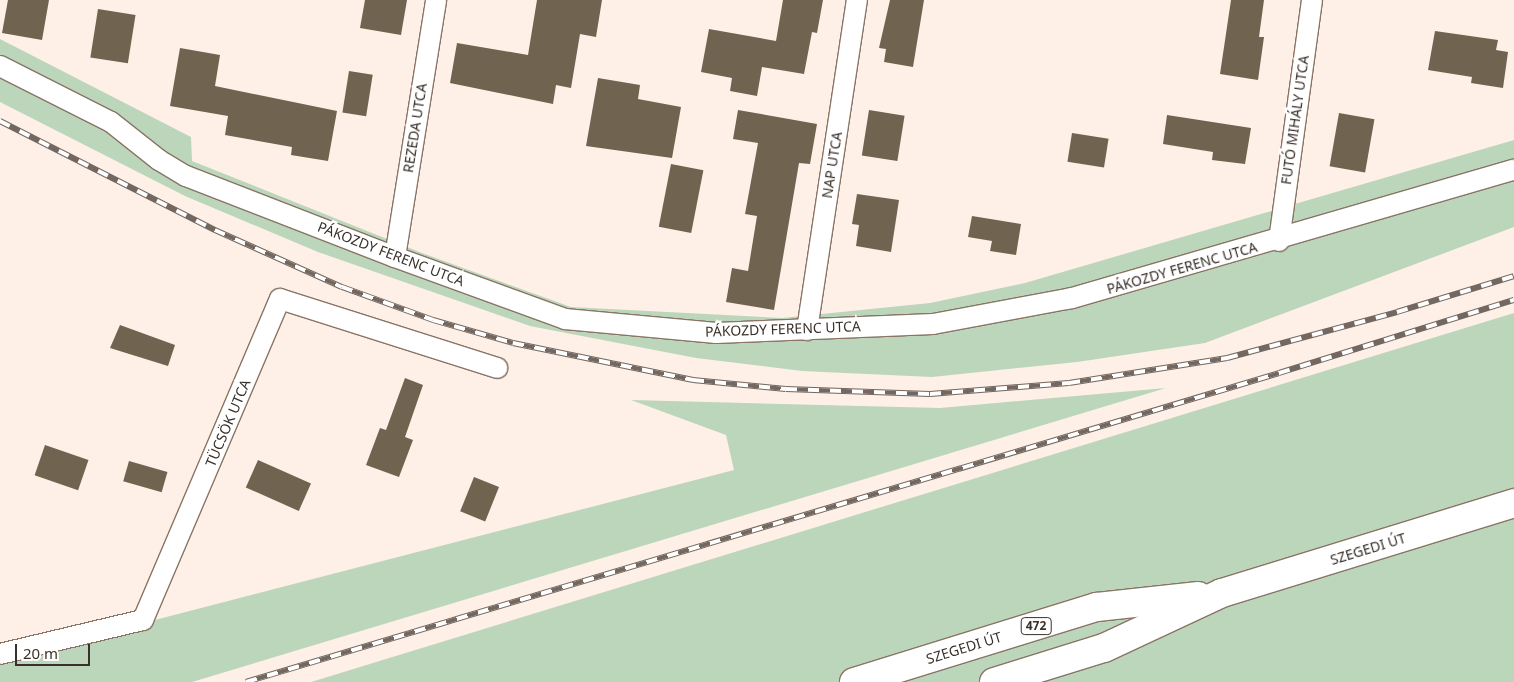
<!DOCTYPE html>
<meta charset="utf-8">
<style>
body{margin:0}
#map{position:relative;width:1514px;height:682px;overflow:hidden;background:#fef0e6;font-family:"Noto Sans",sans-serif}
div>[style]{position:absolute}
.green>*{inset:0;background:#bcd6bb}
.building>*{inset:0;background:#70634f;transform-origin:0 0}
.roads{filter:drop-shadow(1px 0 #897466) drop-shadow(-1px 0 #897466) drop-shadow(0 1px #897466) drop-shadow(0 -1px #897466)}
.street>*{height:20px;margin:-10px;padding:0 10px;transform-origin:10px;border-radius:10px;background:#fff}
.primary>*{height:28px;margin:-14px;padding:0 14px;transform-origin:14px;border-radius:14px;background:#fff}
.rail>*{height:5.5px;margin-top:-2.75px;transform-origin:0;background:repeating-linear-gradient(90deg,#fff 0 11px,#726861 0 22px);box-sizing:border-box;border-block:1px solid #726861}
span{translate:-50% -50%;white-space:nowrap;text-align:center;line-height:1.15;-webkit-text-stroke:5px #fff;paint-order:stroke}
.shield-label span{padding:1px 4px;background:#fff;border:1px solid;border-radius:4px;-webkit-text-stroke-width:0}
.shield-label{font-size:12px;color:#39302a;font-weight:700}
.street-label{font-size:14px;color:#39302a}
.scale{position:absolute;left:15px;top:644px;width:75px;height:22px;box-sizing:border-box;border:2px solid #39302a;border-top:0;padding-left:6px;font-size:15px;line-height:18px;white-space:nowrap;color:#39302a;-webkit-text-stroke:4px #fff;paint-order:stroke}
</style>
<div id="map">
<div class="green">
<div style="clip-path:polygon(0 39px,191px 137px,192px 161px,422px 253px,571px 307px,782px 318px,930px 303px,1025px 283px,1514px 140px,1514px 227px,1205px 343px,1077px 362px,932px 377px,802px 371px,696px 358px,530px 326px,318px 252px,185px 196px,0 102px)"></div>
<div style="clip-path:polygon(1514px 313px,1514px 682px,311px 682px)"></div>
<div style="clip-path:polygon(1166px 388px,192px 682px,0 682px,0 664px,97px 635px,734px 470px,726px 435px,631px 400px,940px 408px)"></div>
</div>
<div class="building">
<div style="clip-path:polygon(8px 0,49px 0,42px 40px,2px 33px)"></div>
<div style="clip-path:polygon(365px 0,407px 0,401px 35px,360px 28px)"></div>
<div style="clip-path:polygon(537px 0,602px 0,596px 37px,580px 34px,571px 88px,556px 85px,553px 104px,450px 83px,457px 43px,528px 55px)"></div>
<div style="clip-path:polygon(783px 0,823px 0,817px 33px,812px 32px,804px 74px,762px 67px,757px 96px,730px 91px,732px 78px,701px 72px,709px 29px,776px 41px)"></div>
<div style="clip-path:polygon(890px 0,924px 0,913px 67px,884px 62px,886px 49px,879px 48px)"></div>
<div style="clip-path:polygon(1231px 0,1264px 0,1259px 37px,1264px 37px,1258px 80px,1220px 74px)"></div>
<div style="left:98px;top:9px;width:38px;height:49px;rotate:9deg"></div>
<div style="clip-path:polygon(1435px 31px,1498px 40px,1496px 50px,1508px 52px,1503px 88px,1471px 83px,1472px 77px,1428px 70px)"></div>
<div style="clip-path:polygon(180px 48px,220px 55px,215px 86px,337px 111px,328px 161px,291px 155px,292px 147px,225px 135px,228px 116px,170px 106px)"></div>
<div style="left:349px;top:71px;width:24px;height:42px;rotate:9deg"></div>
<div style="clip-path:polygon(598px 78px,640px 85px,638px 99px,681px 107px,672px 158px,586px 146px)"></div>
<div style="clip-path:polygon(738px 110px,817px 124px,810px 164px,799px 163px,774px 310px,726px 302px,732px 268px,748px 271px,757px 216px,745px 214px,758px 143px,733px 139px)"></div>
<div style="left:869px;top:110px;width:36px;height:46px;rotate:9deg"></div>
<div style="left:1339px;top:113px;width:36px;height:54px;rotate:10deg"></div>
<div style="clip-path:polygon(1167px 115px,1251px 128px,1245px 164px,1212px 160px,1213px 152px,1163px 144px)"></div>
<div style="left:1072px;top:133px;width:37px;height:29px;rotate:9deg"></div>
<div style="left:671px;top:164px;width:33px;height:64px;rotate:11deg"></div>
<div style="clip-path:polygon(857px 194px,899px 200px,891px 252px,856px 246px,859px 225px,852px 224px)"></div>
<div style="clip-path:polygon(972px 216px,1021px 224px,1016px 255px,990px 251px,992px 241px,968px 237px)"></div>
<div style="clip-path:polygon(120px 325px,175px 345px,168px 366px,110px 348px)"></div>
<div style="clip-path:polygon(405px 378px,423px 385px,405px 437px,413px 440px,399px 477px,366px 465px,380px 428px,386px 430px)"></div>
<div style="left:45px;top:445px;width:46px;height:32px;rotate:19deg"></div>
<div style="left:258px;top:460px;width:58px;height:30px;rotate:24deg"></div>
<div style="left:129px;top:461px;width:40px;height:21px;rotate:16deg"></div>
<div style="left:474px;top:477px;width:27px;height:37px;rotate:22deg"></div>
</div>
<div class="roads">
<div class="street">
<div style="left:0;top:66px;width:124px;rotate:26.8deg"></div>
<div style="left:111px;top:122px;width:61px;rotate:38.4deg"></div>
<div style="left:159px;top:160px;width:31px;rotate:31deg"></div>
<div style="left:186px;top:176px;width:224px;rotate:21.2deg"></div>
<div style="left:395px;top:257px;width:181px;rotate:20deg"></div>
<div style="left:565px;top:319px;width:152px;rotate:5.3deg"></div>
<div style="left:716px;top:333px;width:217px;rotate:-2.4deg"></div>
<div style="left:933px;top:324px;width:141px;rotate:-10.6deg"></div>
<div style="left:1072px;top:298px;width:460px;rotate:-16.2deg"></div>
<div style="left:1279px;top:241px;width:243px;rotate:-82.2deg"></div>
<div style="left:395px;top:257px;width:260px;rotate:-80.9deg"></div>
<div style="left:807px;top:330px;width:334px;rotate:-81.4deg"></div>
<div style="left:0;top:654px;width:147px;rotate:-13.4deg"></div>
<div style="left:143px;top:620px;width:349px;rotate:-66.9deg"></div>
<div style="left:280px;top:299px;width:228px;rotate:17.6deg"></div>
</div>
<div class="primary">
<div style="left:854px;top:682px;width:254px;rotate:-17.2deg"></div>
<div style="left:1097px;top:607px;width:102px;rotate:-6.2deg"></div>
<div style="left:994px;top:682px;width:115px;rotate:-17.2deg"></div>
<div style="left:1104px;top:648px;width:130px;rotate:-25deg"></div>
<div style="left:1222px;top:593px;width:306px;rotate:-17.1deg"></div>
</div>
</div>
<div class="rail">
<div style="left:0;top:121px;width:241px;rotate:26.9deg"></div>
<div style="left:215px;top:230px;width:139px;rotate:24.2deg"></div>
<div style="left:342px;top:287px;width:97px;rotate:19.9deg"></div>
<div style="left:433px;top:320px;width:83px;rotate:16deg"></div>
<div style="left:513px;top:343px;width:184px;rotate:11.6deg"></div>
<div style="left:693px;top:380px;width:93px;rotate:5.5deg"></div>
<div style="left:786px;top:389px;width:144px;rotate:2deg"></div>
<div style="left:930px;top:394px;width:139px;rotate:-4.5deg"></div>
<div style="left:1069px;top:383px;width:160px;rotate:-9deg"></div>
<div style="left:1227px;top:358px;width:176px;rotate:-15.1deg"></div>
<div style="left:1397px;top:312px;width:122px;rotate:-17.1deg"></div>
<div style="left:246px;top:682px;width:1078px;rotate:-16.65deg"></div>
<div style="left:1279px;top:373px;width:246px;rotate:-17.3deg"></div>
</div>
<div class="shield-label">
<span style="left:1036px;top:626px">472</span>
</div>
<div class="street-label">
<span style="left:1295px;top:120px;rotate:-82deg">FUTÓ MIHÁLY UTCA</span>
<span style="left:415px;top:128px;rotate:-81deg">REZEDA UTCA</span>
<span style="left:832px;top:165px;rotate:-81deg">NAP UTCA</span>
<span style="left:391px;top:254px;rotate:21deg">PÁKOZDY FERENC UTCA</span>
<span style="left:1182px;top:268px;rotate:-16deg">PÁKOZDY FERENC UTCA</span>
<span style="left:783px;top:329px;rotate:-2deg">PÁKOZDY FERENC UTCA</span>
<span style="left:228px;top:423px;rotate:-67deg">TÜCSÖK UTCA</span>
<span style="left:1368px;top:549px;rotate:-17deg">SZEGEDI ÚT</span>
<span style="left:964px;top:648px;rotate:-17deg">SZEGEDI ÚT</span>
</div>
<div class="scale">20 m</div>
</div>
